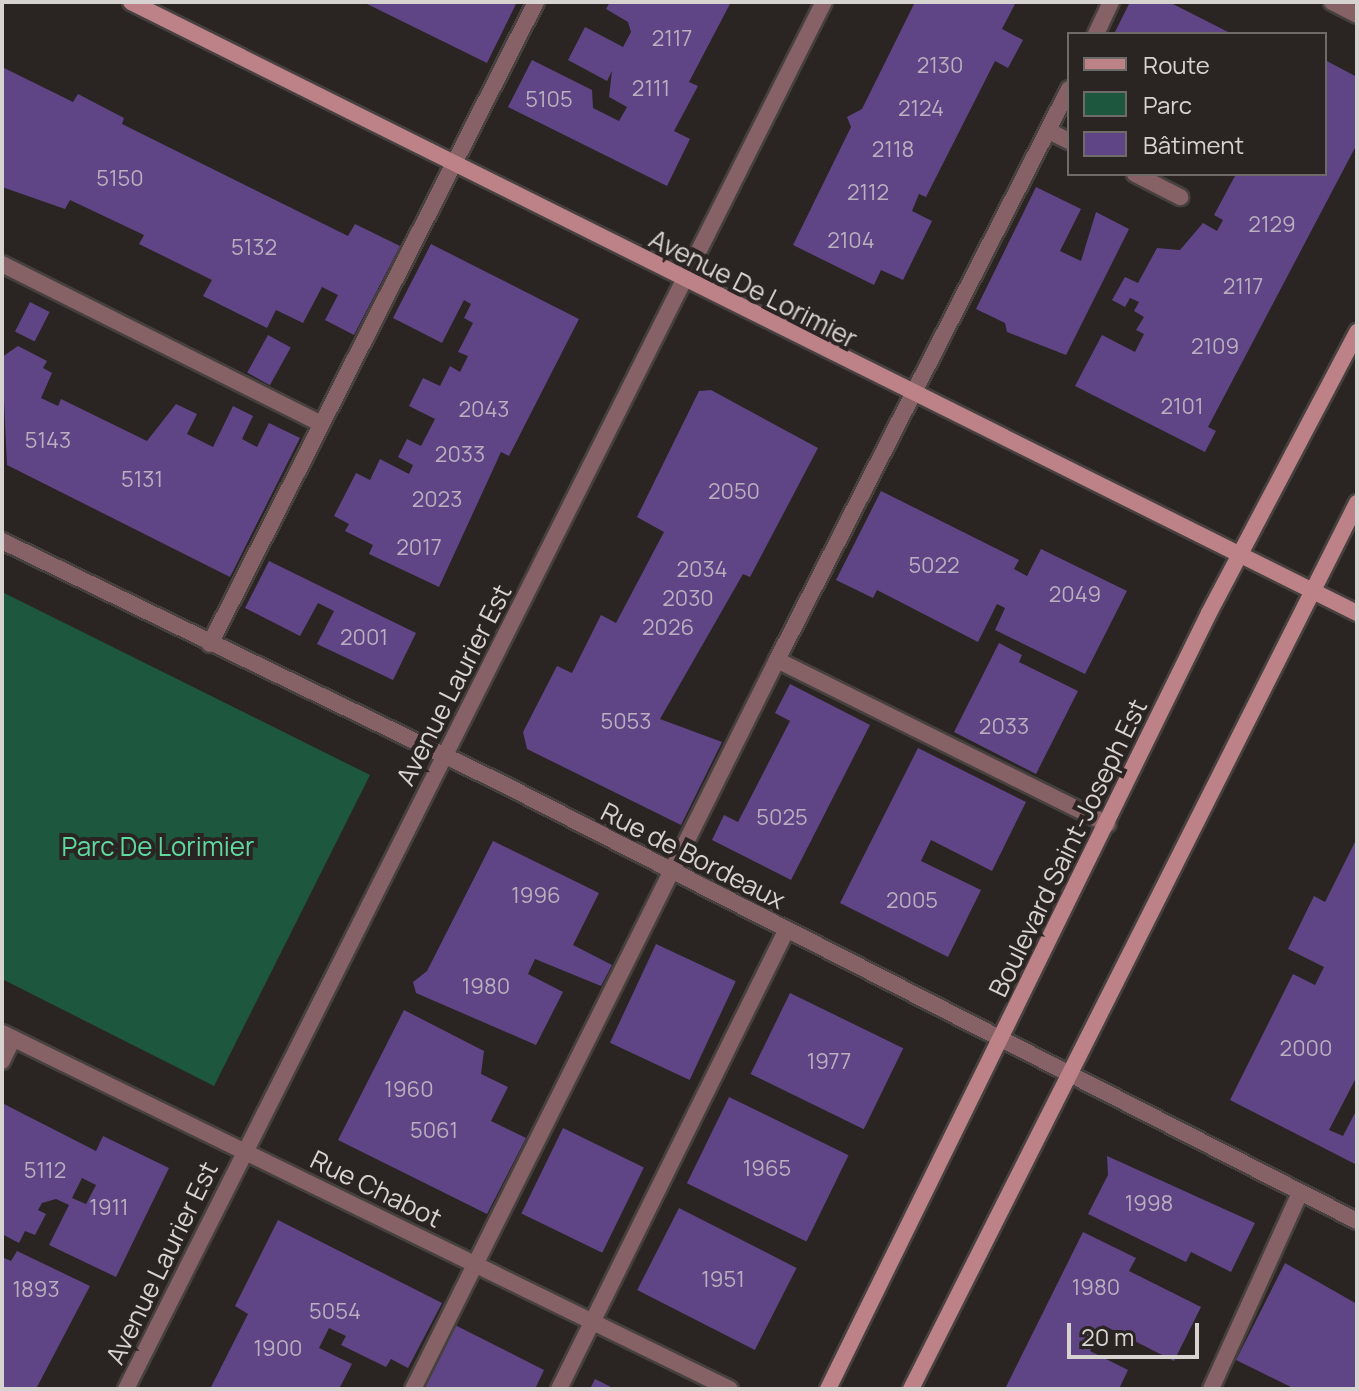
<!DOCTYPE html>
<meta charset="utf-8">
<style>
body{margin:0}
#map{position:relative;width:1359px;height:1391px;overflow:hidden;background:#2a2522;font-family:Manrope,sans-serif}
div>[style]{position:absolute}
.green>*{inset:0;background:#1d573d}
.building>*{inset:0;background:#5f4486;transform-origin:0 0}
.roads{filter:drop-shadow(2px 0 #46413e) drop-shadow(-2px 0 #46413e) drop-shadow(0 2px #46413e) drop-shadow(0 -2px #46413e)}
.lane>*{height:16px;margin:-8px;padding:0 8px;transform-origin:8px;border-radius:8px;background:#866165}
.street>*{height:16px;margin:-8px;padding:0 8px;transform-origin:8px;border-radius:8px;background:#866165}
.secondary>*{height:16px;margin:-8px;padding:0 8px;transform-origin:8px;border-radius:8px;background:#bd8288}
span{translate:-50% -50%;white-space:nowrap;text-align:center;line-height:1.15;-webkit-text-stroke:8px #2a2522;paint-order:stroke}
.number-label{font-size:22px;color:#b9afbe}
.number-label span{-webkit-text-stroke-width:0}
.street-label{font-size:26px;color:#d7d3d1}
.park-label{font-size:26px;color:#5ed9a0}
.frame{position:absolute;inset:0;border:4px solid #d7d3d1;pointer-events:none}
.legend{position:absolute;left:1067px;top:32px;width:260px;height:144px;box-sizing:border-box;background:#2a2522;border:2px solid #6f6b68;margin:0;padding:10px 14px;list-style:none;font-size:24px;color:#d7d3d1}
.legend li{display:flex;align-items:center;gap:16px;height:40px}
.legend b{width:40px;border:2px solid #6f6b68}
.scale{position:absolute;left:1067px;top:1323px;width:132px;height:36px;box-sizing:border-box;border:4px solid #d7d3d1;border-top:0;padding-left:10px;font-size:24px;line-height:28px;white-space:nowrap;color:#d7d3d1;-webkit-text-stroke:6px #2a2522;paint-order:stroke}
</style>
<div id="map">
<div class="green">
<div style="clip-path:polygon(2px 592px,370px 775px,214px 1086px,2px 979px)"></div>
</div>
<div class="building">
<div style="clip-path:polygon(363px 2px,517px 2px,487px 63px)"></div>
<div style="clip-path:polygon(610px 2px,731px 2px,689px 82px,698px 86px,674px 131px,690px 139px,667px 186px,508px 107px,532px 60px,592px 90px,593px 108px,619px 121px,627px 107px,609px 97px,612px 71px,607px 81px,568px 60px,585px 27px,623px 47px,631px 32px,628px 22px,606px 9px)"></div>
<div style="clip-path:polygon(915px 2px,1016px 2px,1002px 29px,1023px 40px,1008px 68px,995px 61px,926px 197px,919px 194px,912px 211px,932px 221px,903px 280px,881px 270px,874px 285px,793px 245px,851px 127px,847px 117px,862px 109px)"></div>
<div style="clip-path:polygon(1130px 2px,1169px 2px,1232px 34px,1114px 34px)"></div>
<div style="clip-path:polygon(1325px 60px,1357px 77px,1357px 144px,1208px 427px,1216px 431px,1205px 452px,1075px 386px,1102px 335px,1135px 352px,1144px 334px,1136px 330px,1144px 317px,1134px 311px,1139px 302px,1130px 298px,1125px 307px,1112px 300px,1125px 277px,1138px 283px,1157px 248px,1180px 250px,1203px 223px,1217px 231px,1223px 220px,1214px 215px,1236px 174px,1325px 174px)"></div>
<div style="clip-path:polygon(2px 67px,73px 102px,78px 94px,124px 118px,122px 124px,348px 236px,355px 224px,400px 246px,354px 335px,325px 320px,338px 295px,322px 287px,303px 323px,276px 310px,267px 328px,203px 296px,212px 280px,139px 244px,144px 235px,70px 200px,65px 209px,2px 187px)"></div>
<div style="clip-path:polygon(1036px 187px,1081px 209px,1060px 251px,1081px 261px,1096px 212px,1129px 229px,1066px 355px,1007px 332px,1005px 323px,976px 309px)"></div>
<div style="clip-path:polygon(431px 244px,579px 319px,509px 456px,501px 452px,439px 587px,369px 554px,373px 545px,345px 531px,349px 524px,334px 516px,356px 473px,370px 480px,380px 459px,409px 474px,413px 465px,398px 457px,407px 439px,421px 446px,435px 419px,409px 406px,423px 378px,440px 386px,450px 366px,460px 372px,468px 356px,458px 352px,473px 323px,464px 318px,471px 304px,464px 300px,442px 343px,393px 318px)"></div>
<div style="left:30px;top:302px;width:22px;height:33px;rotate:27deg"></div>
<div style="left:268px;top:335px;width:26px;height:43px;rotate:29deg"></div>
<div style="clip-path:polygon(18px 346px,47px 361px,43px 368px,52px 373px,41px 398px,58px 406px,61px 399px,147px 441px,176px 404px,197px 414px,187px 434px,213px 447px,233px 406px,253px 416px,242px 439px,257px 447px,269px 423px,300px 438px,230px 577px,7px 465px,2px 357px)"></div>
<div style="clip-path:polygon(711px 390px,818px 448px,750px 577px,743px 574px,660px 719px,722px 742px,681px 825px,527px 749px,523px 732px,557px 666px,572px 673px,601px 615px,616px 623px,664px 532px,637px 517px,699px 391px)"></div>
<div style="clip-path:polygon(881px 491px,1019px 560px,1014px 569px,1027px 576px,1041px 549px,1127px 591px,1085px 674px,995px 630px,1005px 608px,997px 604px,978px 642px,877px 590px,873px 598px,836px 580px)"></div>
<div style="clip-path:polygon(269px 561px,416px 633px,393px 680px,317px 644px,334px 611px,318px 603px,300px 636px,245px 608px)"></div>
<div style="clip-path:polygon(999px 643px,1022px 655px,1019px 662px,1078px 691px,1036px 774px,954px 732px)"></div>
<div style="clip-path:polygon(790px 684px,870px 725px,791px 880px,712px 840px,724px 815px,738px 822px,790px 721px,775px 713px)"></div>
<div style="clip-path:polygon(918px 748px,1026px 802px,992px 871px,931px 840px,921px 861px,981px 890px,948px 957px,840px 903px)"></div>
<div style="clip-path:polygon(1357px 838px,1357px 1076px,1329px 1130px,1343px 1136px,1357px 1109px,1357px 1165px,1230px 1100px,1293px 974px,1315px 985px,1324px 967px,1288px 949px,1314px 896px,1325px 902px)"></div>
<div style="clip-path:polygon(493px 841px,599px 893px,573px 945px,612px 965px,601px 986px,535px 959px,528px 974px,563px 992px,536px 1045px,416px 993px,413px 982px,427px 971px)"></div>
<div style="left:656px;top:944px;width:88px;height:109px;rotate:25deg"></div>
<div style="left:790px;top:993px;width:126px;height:90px;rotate:26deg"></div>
<div style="clip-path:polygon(404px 1010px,484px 1051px,481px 1074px,508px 1087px,491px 1121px,526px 1138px,487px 1214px,338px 1140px)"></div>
<div style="left:729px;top:1097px;width:133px;height:96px;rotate:26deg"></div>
<div style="clip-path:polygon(evenodd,2px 1103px,96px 1151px,103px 1136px,169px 1168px,116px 1277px,49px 1245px,69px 1205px,56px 1199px,42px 1203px,38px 1210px,46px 1214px,35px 1235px,25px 1231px,19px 1243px,2px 1234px,2px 1103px,82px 1178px,96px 1185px,86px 1204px,72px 1198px,82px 1178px)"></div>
<div style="left:563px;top:1128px;width:90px;height:95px;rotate:26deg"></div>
<div style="clip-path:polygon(1107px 1156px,1255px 1223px,1231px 1272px,1191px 1252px,1186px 1262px,1088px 1214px,1108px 1175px)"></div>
<div style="left:679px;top:1208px;width:132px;height:92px;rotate:27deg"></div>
<div style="clip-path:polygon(278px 1220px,442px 1303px,408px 1368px,391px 1359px,386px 1367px,341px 1345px,346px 1336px,329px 1328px,319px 1348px,352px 1364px,339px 1389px,210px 1389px,248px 1314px,235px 1306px)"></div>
<div style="clip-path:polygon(1083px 1232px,1136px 1258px,1129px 1271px,1201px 1307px,1174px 1361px,1103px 1325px,1090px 1351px,1128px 1370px,1119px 1389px,1005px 1389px)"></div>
<div style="clip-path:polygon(17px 1251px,90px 1286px,36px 1389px,2px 1389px,2px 1257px,11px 1261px)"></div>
<div style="clip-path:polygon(1285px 1263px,1357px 1304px,1357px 1389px,1295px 1389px,1236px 1360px)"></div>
<div style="clip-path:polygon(455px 1325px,544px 1370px,535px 1389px,422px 1389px)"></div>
<div style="clip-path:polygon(595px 1379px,615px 1389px,590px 1389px)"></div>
</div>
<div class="roads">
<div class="lane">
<div style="left:1096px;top:34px;width:35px;rotate:-65deg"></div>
<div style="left:1049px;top:131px;width:22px;rotate:27deg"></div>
<div style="left:1135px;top:174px;width:51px;rotate:27.1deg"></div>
<div style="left:2px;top:264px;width:353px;rotate:26.6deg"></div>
<div style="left:210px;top:644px;width:720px;rotate:-63.08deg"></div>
<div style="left:777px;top:660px;width:641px;rotate:-62.92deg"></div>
<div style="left:2px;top:1061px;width:25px;rotate:-64deg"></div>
<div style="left:413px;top:1389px;width:815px;rotate:-63.47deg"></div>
<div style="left:777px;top:660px;width:369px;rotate:26.4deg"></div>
<div style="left:559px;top:1389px;width:511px;rotate:-63.64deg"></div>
<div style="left:1211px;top:1389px;width:215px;rotate:-65.6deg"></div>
</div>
<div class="street">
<div style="left:1332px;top:2px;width:28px;rotate:27deg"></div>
<div style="left:2px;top:541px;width:557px;rotate:25.87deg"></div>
<div style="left:503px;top:784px;width:959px;rotate:27.1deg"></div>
<div style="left:2px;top:1033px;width:810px;rotate:26.06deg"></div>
<div style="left:126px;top:1389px;width:1553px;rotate:-63.29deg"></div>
</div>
<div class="secondary">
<div style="left:131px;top:2px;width:1370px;rotate:26.49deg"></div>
<div style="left:828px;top:1389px;width:864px;rotate:-63.85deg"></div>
<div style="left:1209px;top:613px;width:318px;rotate:-62.2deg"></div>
<div style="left:911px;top:1389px;width:992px;rotate:-63.28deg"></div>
</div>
</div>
<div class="number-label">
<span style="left:672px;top:39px">2117</span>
<span style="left:940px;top:66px">2130</span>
<span style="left:651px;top:89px">2111</span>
<span style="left:549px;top:100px">5105</span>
<span style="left:921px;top:109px">2124</span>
<span style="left:893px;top:150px">2118</span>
<span style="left:120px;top:179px">5150</span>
<span style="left:868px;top:193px">2112</span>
<span style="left:1272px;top:225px">2129</span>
<span style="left:851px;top:241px">2104</span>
<span style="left:254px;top:248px">5132</span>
<span style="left:1243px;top:287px">2117</span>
<span style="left:1215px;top:347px">2109</span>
<span style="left:1182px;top:407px">2101</span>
<span style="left:484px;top:410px">2043</span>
<span style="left:48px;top:441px">5143</span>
<span style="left:460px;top:455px">2033</span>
<span style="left:142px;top:480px">5131</span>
<span style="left:734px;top:492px">2050</span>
<span style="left:437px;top:500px">2023</span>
<span style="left:419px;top:548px">2017</span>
<span style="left:934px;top:566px">5022</span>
<span style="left:702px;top:570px">2034</span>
<span style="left:1075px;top:595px">2049</span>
<span style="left:688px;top:599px">2030</span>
<span style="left:668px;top:628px">2026</span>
<span style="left:364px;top:638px">2001</span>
<span style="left:626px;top:722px">5053</span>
<span style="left:1004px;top:727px">2033</span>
<span style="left:782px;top:818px">5025</span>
<span style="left:536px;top:896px">1996</span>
<span style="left:912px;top:901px">2005</span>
<span style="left:486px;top:987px">1980</span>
<span style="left:1306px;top:1049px">2000</span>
<span style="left:829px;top:1062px">1977</span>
<span style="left:409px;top:1090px">1960</span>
<span style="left:434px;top:1131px">5061</span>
<span style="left:767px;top:1169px">1965</span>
<span style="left:45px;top:1171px">5112</span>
<span style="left:1149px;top:1204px">1998</span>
<span style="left:109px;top:1208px">1911</span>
<span style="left:723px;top:1280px">1951</span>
<span style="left:1096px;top:1288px">1980</span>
<span style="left:36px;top:1290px">1893</span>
<span style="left:335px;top:1312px">5054</span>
<span style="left:278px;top:1349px">1900</span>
</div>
<div class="street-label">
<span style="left:753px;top:289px;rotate:27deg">Avenue De Lorimier</span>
<span style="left:454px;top:685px;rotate:-63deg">Avenue Laurier Est</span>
<span style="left:1068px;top:848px;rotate:-64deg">Boulevard Saint-Joseph Est</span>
<span style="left:693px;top:856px;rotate:27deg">Rue de Bordeaux</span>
<span style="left:376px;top:1189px;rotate:26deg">Rue Chabot</span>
<span style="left:162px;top:1263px;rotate:-64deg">Avenue Laurier Est</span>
</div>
<div class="park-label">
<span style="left:158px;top:847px">Parc De Lorimier</span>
</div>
<div class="frame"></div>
<ul class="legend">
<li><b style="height:10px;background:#bd8288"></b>Route</li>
<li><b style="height:22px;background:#1d573d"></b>Parc</li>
<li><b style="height:22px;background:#5f4486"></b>Bâtiment</li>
</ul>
<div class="scale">20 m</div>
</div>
